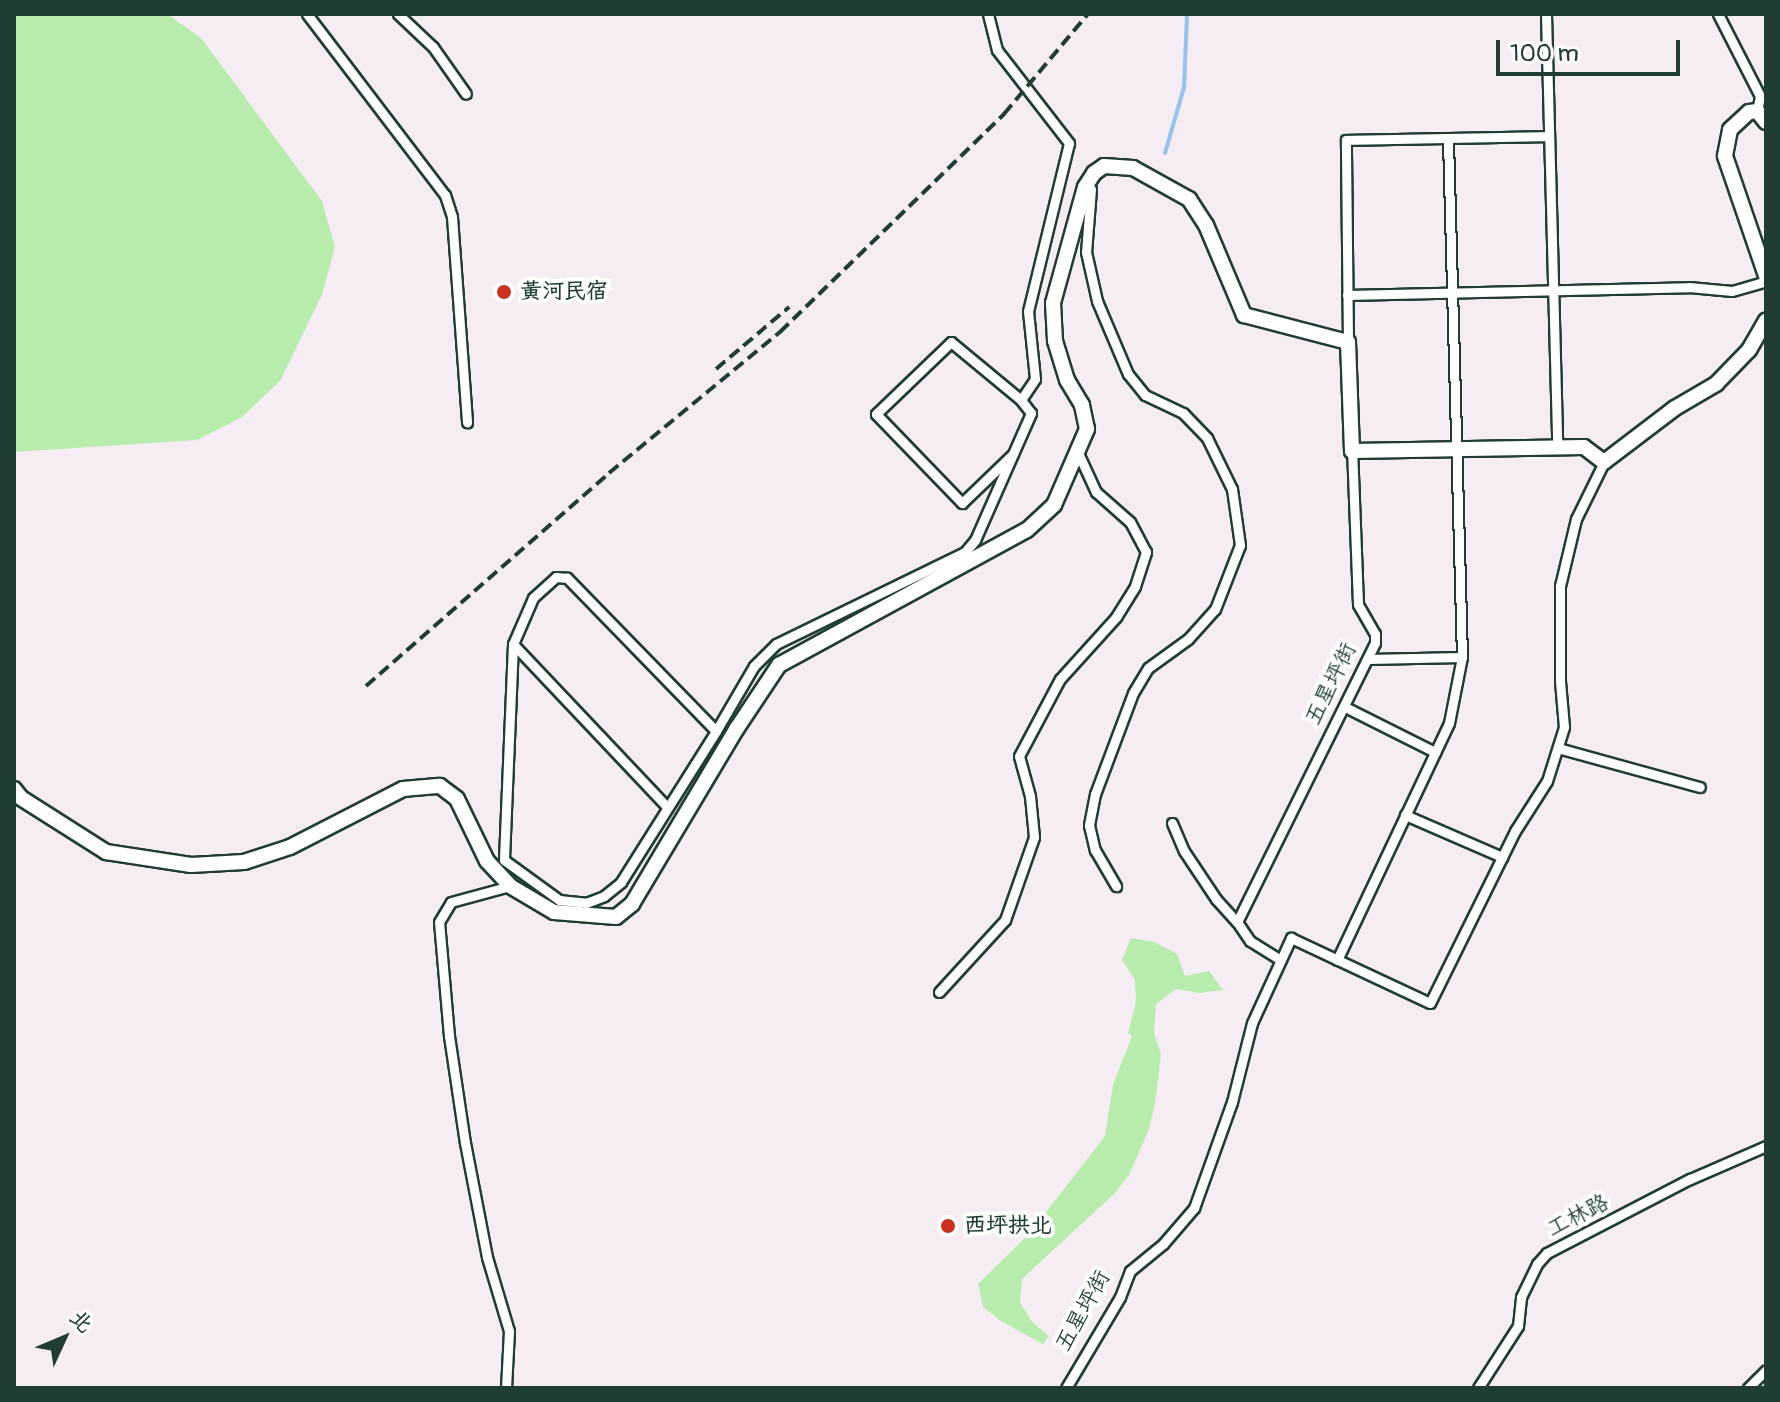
<!DOCTYPE html>
<meta charset="utf-8">
<style>
body{margin:0}
#map{position:relative;width:1780px;height:1402px;overflow:hidden;background:#f6edf4;font-family:Pangolin,"LXGW WenKai TC",sans-serif}
div>[style]{position:absolute}
.green>*{inset:0;background:#b8ecad}
.stream>*{height:4px;margin:-2px;padding:0 2px;transform-origin:2px;border-radius:2px;background:#95c3ef}
.roads{filter:drop-shadow(2px 0 #1f3d34) drop-shadow(-2px 0 #1f3d34) drop-shadow(0 2px #1f3d34) drop-shadow(0 -2px #1f3d34)}
.street>*{height:9px;margin:-4.5px;padding:0 4.5px;transform-origin:4.5px;border-radius:4.5px;background:#fff}
.secondary>*{height:14px;margin:-7px;padding:0 7px;transform-origin:7px;border-radius:7px;background:#fff}
.rail>*{height:4px;margin-top:-2px;transform-origin:0;background:repeating-linear-gradient(90deg,#1f3d34 0 12px,transparent 0 18px)}
.dots>*{width:22px;height:22px;translate:-50% -50%;box-sizing:border-box;border:4px solid #fff;border-radius:50%}
span{translate:-50% -50%;white-space:nowrap;text-align:center;line-height:1.15;-webkit-text-stroke:8px #fff;paint-order:stroke}
.poi-label{font-size:22px;color:#1f3d34;font-weight:700}
.left{translate:0 -50%;text-align:left}
.street-label{font-size:22px;color:#1f3d34}
.frame{position:absolute;inset:0;border:16px solid #1f3d34;pointer-events:none}
.north{position:absolute;left:24px;top:1298px;width:80px;height:80px;-webkit-text-stroke:6px #fff;paint-order:stroke;rotate:46deg;font-size:22px;font-weight:700;line-height:32px;text-align:center;color:#1f3d34}
.north::after{content:'';display:block;margin:auto;width:28px;height:36px;background:#1f3d34;clip-path:polygon(50% 0,100% 100%,50% 72%,0 100%)}
.scale{position:absolute;left:1496px;top:40px;width:184px;height:36px;box-sizing:border-box;border:4px solid #1f3d34;border-top:0;padding-left:10px;font-size:24px;line-height:28px;white-space:nowrap;color:#1f3d34;-webkit-text-stroke:6px #fff;paint-order:stroke}
</style>
<div id="map">
<div class="green">
<div style="clip-path:polygon(14px 14px,167px 14px,201px 38px,322px 201px,335px 247px,322px 295px,280px 381px,242px 417px,197px 440px,14px 452px)"></div>
<div style="clip-path:polygon(1131px 938px,1154px 942px,1177px 954px,1185px 976px,1209px 971px,1223px 990px,1199px 993px,1176px 989px,1156px 1004px,1154px 1032px,1161px 1055px,1155px 1104px,1149px 1129px,1129px 1175px,1115px 1193px,1022px 1279px,1020px 1302px,1032px 1322px,1049px 1336px,1043px 1344px,1002px 1322px,983px 1307px,978px 1284px,1030px 1233px,1105px 1136px,1113px 1085px,1132px 1036px,1128px 1033px,1136px 1002px,1135px 980px,1122px 960px)"></div>
</div>
<div class="stream">
<div style="left:1165px;top:153px;width:69px;rotate:-73.9deg"></div>
<div style="left:1184px;top:87px;width:73px;rotate:-87.6deg"></div>
</div>
<div class="roads">
<div class="street">
<div style="left:307px;top:14px;width:228px;rotate:52.7deg"></div>
<div style="left:445px;top:195px;width:23px;rotate:72deg"></div>
<div style="left:452px;top:217px;width:206px;rotate:85.8deg"></div>
<div style="left:398px;top:14px;width:48px;rotate:43.3deg"></div>
<div style="left:433px;top:47px;width:57px;rotate:54.9deg"></div>
<div style="left:988px;top:14px;width:37px;rotate:76deg"></div>
<div style="left:997px;top:50px;width:118px;rotate:52.3deg"></div>
<div style="left:1069px;top:143px;width:173px;rotate:103.7deg"></div>
<div style="left:1028px;top:311px;width:68px;rotate:84.1deg"></div>
<div style="left:1035px;top:379px;width:25px;rotate:124deg"></div>
<div style="left:1546px;top:14px;width:433px;rotate:88.5deg"></div>
<div style="left:1718px;top:14px;width:92px;rotate:62.9deg"></div>
<div style="left:1760px;top:96px;width:15px;rotate:101deg"></div>
<div style="left:1091px;top:189px;width:63px;rotate:94.5deg"></div>
<div style="left:1086px;top:252px;width:50px;rotate:77.3deg"></div>
<div style="left:1097px;top:301px;width:79px;rotate:67deg"></div>
<div style="left:1128px;top:374px;width:27px;rotate:51deg"></div>
<div style="left:1145px;top:395px;width:42px;rotate:25.3deg"></div>
<div style="left:1183px;top:413px;width:35px;rotate:46deg"></div>
<div style="left:1207px;top:438px;width:57px;rotate:63.9deg"></div>
<div style="left:1232px;top:489px;width:57px;rotate:81.9deg"></div>
<div style="left:1240px;top:545px;width:69px;rotate:111.3deg"></div>
<div style="left:1215px;top:609px;width:40px;rotate:132deg"></div>
<div style="left:1188px;top:639px;width:49px;rotate:144.1deg"></div>
<div style="left:1148px;top:668px;width:29px;rotate:121deg"></div>
<div style="left:1133px;top:693px;width:108px;rotate:110.6deg"></div>
<div style="left:1095px;top:794px;width:32px;rotate:101deg"></div>
<div style="left:1089px;top:825px;width:26px;rotate:77deg"></div>
<div style="left:1095px;top:850px;width:42px;rotate:59.7deg"></div>
<div style="left:1347px;top:295px;width:342px;rotate:-1.3deg"></div>
<div style="left:1689px;top:287px;width:43px;rotate:5.3deg"></div>
<div style="left:1732px;top:291px;width:35px;rotate:-16deg"></div>
<div style="left:1348px;top:342px;width:202px;rotate:-90.6deg"></div>
<div style="left:1346px;top:140px;width:203px;rotate:-1.1deg"></div>
<div style="left:513px;top:644px;width:224px;rotate:46.6deg"></div>
<div style="left:1368px;top:659px;width:94px;rotate:-1.2deg"></div>
<div style="left:1345px;top:707px;width:101px;rotate:26.6deg"></div>
<div style="left:716px;top:731px;width:214px;rotate:-134.2deg"></div>
<div style="left:567px;top:578px;width:11px;rotate:-175deg"></div>
<div style="left:556px;top:577px;width:31px;rotate:138deg"></div>
<div style="left:533px;top:598px;width:50px;rotate:113.5deg"></div>
<div style="left:513px;top:644px;width:216px;rotate:92.4deg"></div>
<div style="left:504px;top:860px;width:68px;rotate:36deg"></div>
<div style="left:559px;top:900px;width:27px;rotate:6deg"></div>
<div style="left:586px;top:903px;width:19px;rotate:-21deg"></div>
<div style="left:604px;top:896px;width:22px;rotate:-39deg"></div>
<div style="left:621px;top:882px;width:178px;rotate:-57.8deg"></div>
<div style="left:716px;top:731px;width:75px;rotate:-59.7deg"></div>
<div style="left:754px;top:666px;width:31px;rotate:-45deg"></div>
<div style="left:776px;top:644px;width:210px;rotate:-26deg"></div>
<div style="left:965px;top:552px;width:16px;rotate:-50deg"></div>
<div style="left:975px;top:540px;width:139px;rotate:-66.2deg"></div>
<div style="left:1031px;top:413px;width:16px;rotate:-128deg"></div>
<div style="left:1021px;top:400px;width:91px;rotate:-140.4deg"></div>
<div style="left:951px;top:342px;width:104px;rotate:136.2deg"></div>
<div style="left:876px;top:414px;width:124px;rotate:46deg"></div>
<div style="left:962px;top:503px;width:71px;rotate:-43.9deg"></div>
<div style="left:1558px;top:748px;width:147px;rotate:15.4deg"></div>
<div style="left:1405px;top:815px;width:106px;rotate:23.4deg"></div>
<div style="left:1172px;top:823px;width:30px;rotate:67deg"></div>
<div style="left:1184px;top:851px;width:58px;rotate:56.3deg"></div>
<div style="left:1216px;top:899px;width:31px;rotate:48deg"></div>
<div style="left:1279px;top:959px;width:34px;rotate:-148deg"></div>
<div style="left:1250px;top:941px;width:23px;rotate:-124deg"></div>
<div style="left:1237px;top:922px;width:311px;rotate:-63.7deg"></div>
<div style="left:1375px;top:643px;width:9px;rotate:-90deg"></div>
<div style="left:1375px;top:634px;width:34px;rotate:-120deg"></div>
<div style="left:1358px;top:604px;width:153px;rotate:-92.2deg"></div>
<div style="left:1337px;top:960px;width:262px;rotate:-64.7deg"></div>
<div style="left:1449px;top:723px;width:67px;rotate:-78.9deg"></div>
<div style="left:1462px;top:657px;width:519px;rotate:-91.55deg"></div>
<div style="left:939px;top:992px;width:98px;rotate:-47.5deg"></div>
<div style="left:1005px;top:920px;width:88px;rotate:-70.7deg"></div>
<div style="left:1034px;top:837px;width:41px;rotate:-95.6deg"></div>
<div style="left:1030px;top:796px;width:41px;rotate:-105.4deg"></div>
<div style="left:1019px;top:756px;width:87px;rotate:-62deg"></div>
<div style="left:1060px;top:679px;width:84px;rotate:-47.9deg"></div>
<div style="left:1116px;top:617px;width:36px;rotate:-58deg"></div>
<div style="left:1135px;top:586px;width:36px;rotate:-72deg"></div>
<div style="left:1146px;top:552px;width:34px;rotate:-118deg"></div>
<div style="left:1130px;top:522px;width:45px;rotate:-138.6deg"></div>
<div style="left:1096px;top:492px;width:43px;rotate:-114.8deg"></div>
<div style="left:506px;top:1388px;width:57px;rotate:-87deg"></div>
<div style="left:509px;top:1331px;width:77px;rotate:-106.6deg"></div>
<div style="left:487px;top:1257px;width:116px;rotate:-100.9deg"></div>
<div style="left:465px;top:1143px;width:108px;rotate:-98.5deg"></div>
<div style="left:449px;top:1036px;width:114px;rotate:-95deg"></div>
<div style="left:439px;top:922px;width:23px;rotate:-59deg"></div>
<div style="left:451px;top:902px;width:61px;rotate:-15.2deg"></div>
<div style="left:1066px;top:1388px;width:106px;rotate:-59.3deg"></div>
<div style="left:1120px;top:1297px;width:28px;rotate:-69deg"></div>
<div style="left:1130px;top:1271px;width:43px;rotate:-39.3deg"></div>
<div style="left:1163px;top:1244px;width:48px;rotate:-49.3deg"></div>
<div style="left:1194px;top:1208px;width:113px;rotate:-70.3deg"></div>
<div style="left:1232px;top:1102px;width:81px;rotate:-75.8deg"></div>
<div style="left:1252px;top:1023px;width:94px;rotate:-65.4deg"></div>
<div style="left:1291px;top:938px;width:153px;rotate:25.1deg"></div>
<div style="left:1430px;top:1003px;width:192px;rotate:-63.7deg"></div>
<div style="left:1515px;top:831px;width:59px;rotate:-57.4deg"></div>
<div style="left:1547px;top:781px;width:57px;rotate:-72.5deg"></div>
<div style="left:1564px;top:727px;width:46px;rotate:-95deg"></div>
<div style="left:1560px;top:681px;width:95px;rotate:-90deg"></div>
<div style="left:1560px;top:586px;width:69px;rotate:-76.6deg"></div>
<div style="left:1576px;top:519px;width:64px;rotate:-63.8deg"></div>
<div style="left:1478px;top:1388px;width:74px;rotate:-57.2deg"></div>
<div style="left:1518px;top:1326px;width:29px;rotate:-84deg"></div>
<div style="left:1521px;top:1297px;width:37px;rotate:-64deg"></div>
<div style="left:1537px;top:1264px;width:15px;rotate:-48deg"></div>
<div style="left:1547px;top:1253px;width:161px;rotate:-27.4deg"></div>
<div style="left:1690px;top:1179px;width:83px;rotate:-23.5deg"></div>
<div style="left:1748px;top:1388px;width:25px;rotate:-45deg"></div>
</div>
<div class="secondary">
<div style="left:1766px;top:122px;width:14px;rotate:-129deg"></div>
<div style="left:1757px;top:111px;width:8px;rotate:173deg"></div>
<div style="left:1749px;top:112px;width:26px;rotate:137deg"></div>
<div style="left:1730px;top:130px;width:26px;rotate:101deg"></div>
<div style="left:1725px;top:156px;width:127px;rotate:71.1deg"></div>
<div style="left:14px;top:789px;width:11px;rotate:52deg"></div>
<div style="left:21px;top:798px;width:101px;rotate:32.4deg"></div>
<div style="left:106px;top:852px;width:86px;rotate:8.7deg"></div>
<div style="left:191px;top:865px;width:53px;rotate:-3.2deg"></div>
<div style="left:244px;top:862px;width:48px;rotate:-18.1deg"></div>
<div style="left:290px;top:847px;width:127px;rotate:-27.2deg"></div>
<div style="left:403px;top:789px;width:37px;rotate:-5deg"></div>
<div style="left:440px;top:786px;width:21px;rotate:37deg"></div>
<div style="left:457px;top:799px;width:69px;rotate:64.2deg"></div>
<div style="left:487px;top:861px;width:34px;rotate:47deg"></div>
<div style="left:510px;top:886px;width:51px;rotate:30.6deg"></div>
<div style="left:554px;top:912px;width:62px;rotate:4.6deg"></div>
<div style="left:616px;top:917px;width:21px;rotate:-39deg"></div>
<div style="left:632px;top:904px;width:205px;rotate:-59.2deg"></div>
<div style="left:737px;top:728px;width:76px;rotate:-56.3deg"></div>
<div style="left:779px;top:665px;width:282px;rotate:-28.6deg"></div>
<div style="left:1027px;top:530px;width:37px;rotate:-43deg"></div>
<div style="left:1054px;top:505px;width:83px;rotate:-66.5deg"></div>
<div style="left:1087px;top:429px;width:25px;rotate:-102deg"></div>
<div style="left:1082px;top:405px;width:29px;rotate:-121deg"></div>
<div style="left:1067px;top:380px;width:41px;rotate:-107.1deg"></div>
<div style="left:1055px;top:341px;width:38px;rotate:-93deg"></div>
<div style="left:1053px;top:303px;width:120px;rotate:-74.6deg"></div>
<div style="left:1085px;top:187px;width:17px;rotate:-57deg"></div>
<div style="left:1094px;top:173px;width:12px;rotate:-35deg"></div>
<div style="left:1104px;top:166px;width:29px;rotate:4deg"></div>
<div style="left:1133px;top:168px;width:64px;rotate:29deg"></div>
<div style="left:1189px;top:199px;width:31px;rotate:57deg"></div>
<div style="left:1206px;top:225px;width:98px;rotate:67.1deg"></div>
<div style="left:1244px;top:315px;width:107px;rotate:14.6deg"></div>
<div style="left:1348px;top:342px;width:109px;rotate:87.9deg"></div>
<div style="left:1352px;top:451px;width:232px;rotate:-1deg"></div>
<div style="left:1584px;top:447px;width:25px;rotate:37deg"></div>
<div style="left:1604px;top:462px;width:89px;rotate:-37.3deg"></div>
<div style="left:1675px;top:408px;width:48px;rotate:-30.3deg"></div>
<div style="left:1716px;top:384px;width:47px;rotate:-45.9deg"></div>
<div style="left:1749px;top:350px;width:34px;rotate:-60deg"></div>
</div>
</div>
<div class="rail">
<div style="left:716px;top:369px;width:96px;rotate:-40.3deg"></div>
<div style="left:366px;top:686px;width:323px;rotate:-41.2deg"></div>
<div style="left:609px;top:473px;width:222px;rotate:-39.5deg"></div>
<div style="left:780px;top:332px;width:313px;rotate:-44.2deg"></div>
<div style="left:1004px;top:114px;width:131px;rotate:-50deg"></div>
</div>
<div class="dots">
<div style="left:504px;top:292px;background:#c8321e"></div>
<div style="left:948px;top:1226px;background:#c8321e"></div>
</div>
<div class="poi-label">
<span class="left" style="left:520px;top:292px">黄河民宿</span>
<span class="left" style="left:964px;top:1226px">西坪拱北</span>
</div>
<div class="street-label">
<span style="left:1331px;top:684px;rotate:-64deg">五星坪街</span>
<span style="left:1578px;top:1216px;rotate:-27deg">工林路</span>
<span style="left:1083px;top:1311px;rotate:-61deg">五星坪街</span>
</div>
<div class="frame"></div>
<div class="north">北</div>
<div class="scale">100 m</div>
</div>
